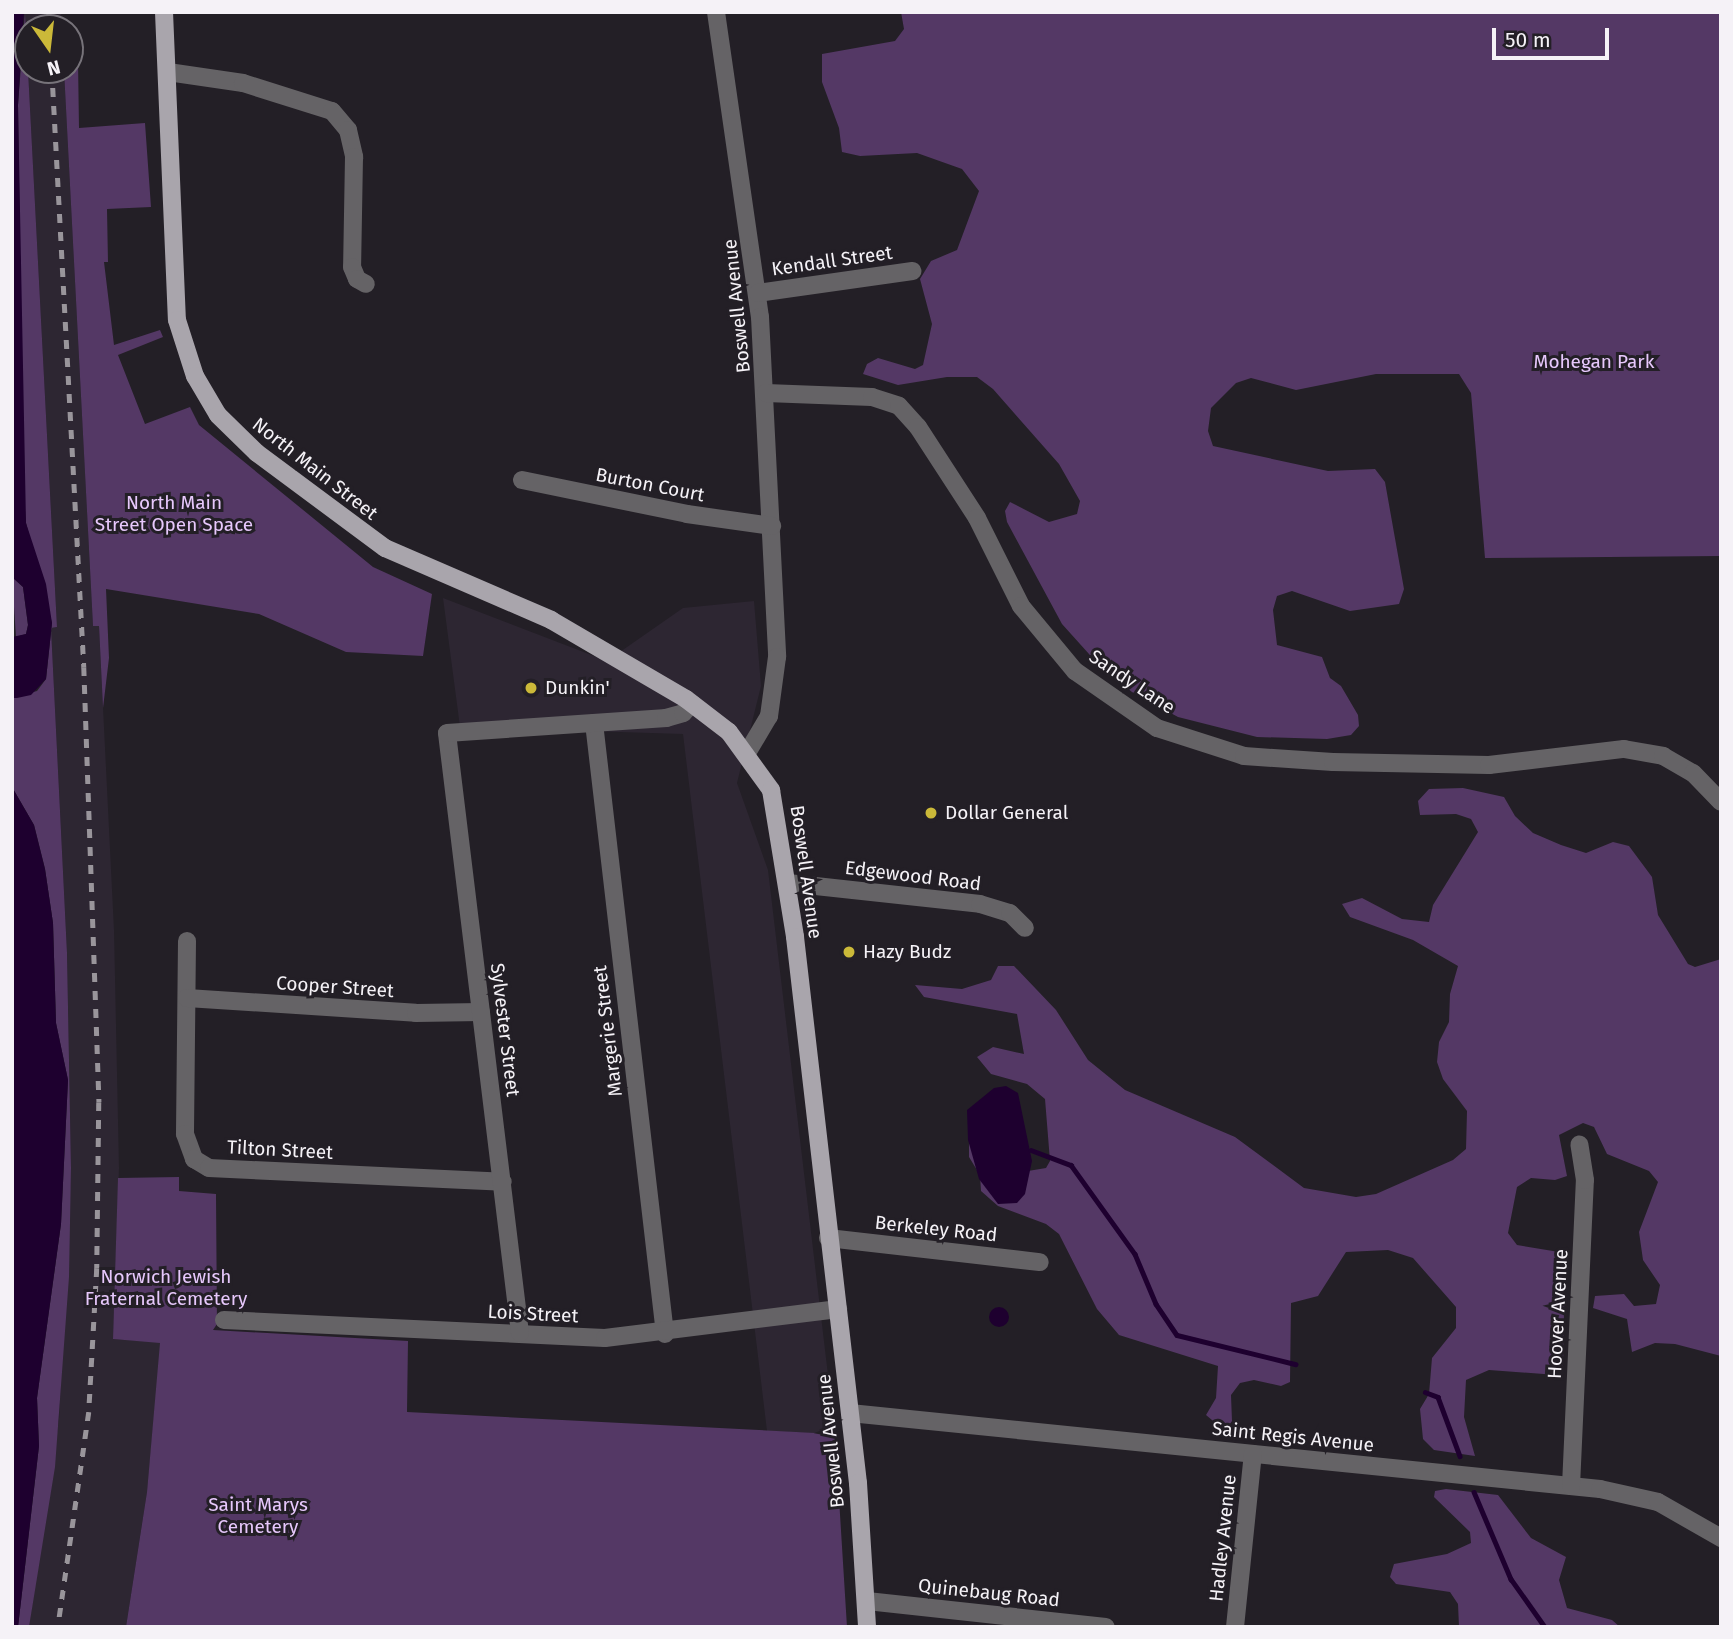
<!DOCTYPE html>
<style>
body{margin:0}
#map{position:relative;width:1733px;height:1639px;overflow:hidden;background:#231f26;font-family:"Fira Sans",sans-serif}
div>[style]{position:absolute}
.built>*{inset:0;background:#2d2632}
.green>*{inset:0;background:#543865}
.water>*{inset:0;background:#1e002f}
.round{border-radius:50%}
.stream>*{height:4.5px;margin:-2.25px;padding:0 2.25px;transform-origin:2.25px;border-radius:2.25px;background:#1e002f}
.minor>*{height:18px;margin:-9px;padding:0 9px;transform-origin:9px;border-radius:9px;background:#656366}
.major>*{height:18px;margin:-9px;padding:0 9px;transform-origin:9px;border-radius:9px;background:#a9a5ac}
.rail>*{height:4.5px;margin-top:-2.25px;transform-origin:0;background:repeating-linear-gradient(90deg,#99959b 0 9px,transparent 0 18px)}
.dots>*{width:19px;height:19px;translate:-50% -50%;box-sizing:border-box;border:4px solid #231f26;border-radius:50%}
span{translate:-50% -50%;white-space:nowrap;text-align:center;line-height:1.15;-webkit-text-stroke:6px #231f26;paint-order:stroke}
.street-label{font-size:19px;color:#f5f2f7}
.park-label{font-size:19px;color:#e7c8fc}
.poi-label{font-size:19px;color:#f5f2f7}
.left{translate:0 -50%;text-align:left}
.frame{position:absolute;inset:0;border:14px solid #f5f2f7;pointer-events:none}
.north{position:absolute;left:14px;top:14px;width:70px;height:70px;box-sizing:border-box;background:#231f26;border:2px solid #77737a;border-radius:50%;rotate:166deg;font-size:19px;font-weight:700;line-height:28px;text-align:center;color:#f5f2f7}
.north::after{content:'';display:block;margin:auto;width:24px;height:32px;background:#cbb939;clip-path:polygon(50% 0,100% 100%,50% 72%,0 100%)}
.scale{position:absolute;left:1492px;top:28px;width:117px;height:32px;box-sizing:border-box;border:4px solid #f5f2f7;border-top:0;padding-left:9px;font-size:21px;line-height:24px;white-space:nowrap;color:#f5f2f7;-webkit-text-stroke:5px #231f26;paint-order:stroke}
</style>
<div id="map">
<div class="built">
<div style="clip-path:polygon(25px 12px,61px 12px,62px 28px,28px 28px,28px 61px)"></div>
<div style="clip-path:polygon(28px 70px,64px 70px,93px 625px,99px 626px,114px 930px,119px 1168px,113px 1339px,161px 1342px,147px 1492px,126px 1627px,29px 1627px,59px 1419px,71px 1168px,67px 953px,51px 628px,57px 627px)"></div>
<div style="clip-path:polygon(443px 598px,607px 661px,683px 608px,754px 601px,761px 686px,737px 783px,768px 870px,835px 1434px,767px 1431px,683px 734px,460px 727px)"></div>
</div>
<div class="green">
<div style="clip-path:polygon(25px 12px,57px 627px,51px 628px,67px 953px,71px 1168px,69px 1277px,55px 1467px,29px 1627px,18px 1627px,39px 1446px,37px 1398px,61px 1224px,68px 1080px,56px 1023px,53px 923px,45px 869px,34px 825px,12px 787px,12px 698px,37px 691px,46px 679px,52px 623px,26px 523px,23px 485px,18px 105px)"></div>
<div style="clip-path:polygon(901px 12px,1721px 12px,1721px 556px,1485px 558px,1471px 393px,1459px 374px,1376px 374px,1296px 390px,1251px 378px,1236px 383px,1211px 408px,1208px 431px,1213px 446px,1328px 471px,1375px 469px,1385px 482px,1404px 589px,1399px 604px,1350px 611px,1292px 591px,1277px 596px,1273px 610px,1277px 645px,1322px 657px,1330px 678px,1341px 686px,1358px 715px,1359px 726px,1351px 735px,1327px 739px,1257px 737px,1178px 717px,1132px 692px,1098px 664px,1062px 624px,1007px 522px,1005px 511px,1010px 502px,1049px 522px,1077px 514px,1080px 501px,1059px 464px,993px 389px,977px 377px,947px 377px,898px 385px,863px 374px,867px 364px,878px 358px,915px 369px,923px 365px,932px 324px,920px 279px,931px 261px,957px 250px,979px 191px,962px 169px,917px 153px,860px 156px,842px 152px,839px 128px,822px 82px,822px 54px,895px 41px,904px 29px)"></div>
<div style="clip-path:polygon(70px 37px,72px 61px,78px 60px,79px 128px,145px 123px,151px 207px,107px 209px,108px 262px,104px 262px,114px 345px,160px 330px,163px 337px,118px 355px,145px 424px,190px 407px,199px 425px,373px 567px,432px 594px,423px 656px,346px 652px,259px 614px,106px 589px,109px 658px,103px 708px,99px 626px,93px 626px,64px 70px,70px 70px)"></div>
<div style="clip-path:polygon(12px 577px,23px 587px,28px 625px,26px 634px,16px 637px)"></div>
<div style="clip-path:polygon(1463px 788px,1504px 797px,1515px 816px,1533px 833px,1561px 845px,1586px 853px,1613px 842px,1629px 846px,1652px 877px,1658px 915px,1688px 964px,1695px 967px,1721px 959px,1721px 1356px,1675px 1344px,1655px 1343px,1632px 1352px,1627px 1319px,1593px 1308px,1595px 1296px,1624px 1294px,1634px 1306px,1656px 1304px,1660px 1285px,1643px 1260px,1639px 1232px,1658px 1182px,1649px 1171px,1607px 1154px,1594px 1127px,1583px 1123px,1559px 1135px,1567px 1176px,1555px 1180px,1531px 1178px,1517px 1187px,1508px 1233px,1517px 1245px,1559px 1252px,1565px 1260px,1563px 1367px,1557px 1375px,1489px 1370px,1466px 1380px,1464px 1417px,1475px 1456px,1434px 1450px,1423px 1439px,1420px 1409px,1429px 1394px,1432px 1358px,1456px 1328px,1456px 1307px,1413px 1258px,1388px 1250px,1346px 1252px,1318px 1296px,1291px 1303px,1290px 1382px,1281px 1386px,1254px 1380px,1240px 1383px,1231px 1395px,1232px 1421px,1225px 1431px,1206px 1415px,1216px 1398px,1218px 1366px,1119px 1335px,1097px 1309px,1059px 1234px,1046px 1224px,998px 1206px,981px 1191px,980px 1175px,969px 1157px,969px 1140px,1028px 1171px,1046px 1168px,1050px 1161px,1045px 1099px,1027px 1084px,991px 1074px,977px 1057px,993px 1047px,1024px 1054px,1017px 1014px,924px 997px,915px 985px,962px 989px,991px 980px,998px 966px,1014px 966px,1056px 1010px,1088px 1060px,1125px 1090px,1235px 1137px,1304px 1188px,1356px 1197px,1376px 1194px,1453px 1160px,1466px 1149px,1467px 1111px,1443px 1079px,1437px 1062px,1439px 1042px,1449px 1022px,1450px 994px,1458px 966px,1413px 940px,1350px 917px,1342px 904px,1362px 898px,1402px 919px,1429px 922px,1433px 905px,1478px 832px,1471px 819px,1456px 814px,1420px 815px,1418px 801px,1429px 789px)"></div>
<div style="clip-path:polygon(179px 1177px,179px 1191px,216px 1194px,217px 1324px,213px 1330px,408px 1341px,407px 1412px,835px 1434px,847px 1627px,126px 1627px,147px 1492px,160px 1343px,113px 1339px,118px 1178px)"></div>
<div style="clip-path:polygon(1446px 1489px,1498px 1495px,1531px 1538px,1566px 1557px,1559px 1580px,1567px 1608px,1612px 1620px,1620px 1627px,1459px 1627px,1458px 1604px,1450px 1592px,1396px 1584px,1390px 1577px,1394px 1564px,1447px 1554px,1471px 1543px,1470px 1532px,1434px 1497px,1435px 1491px)"></div>
</div>
<div class="water">
<div style="clip-path:polygon(12px 12px,24px 12px,18px 105px,26px 523px,46px 584px,52px 623px,46px 679px,31px 695px,17px 698px,12px 698px,12px 637px,26px 634px,28px 625px,23px 587px,12px 577px)"></div>
<div style="clip-path:polygon(12px 787px,34px 825px,45px 869px,53px 923px,56px 1023px,68px 1080px,61px 1224px,37px 1398px,39px 1446px,18px 1627px,12px 1627px)"></div>
<div style="clip-path:polygon(1006px 1086px,1018px 1093px,1032px 1161px,1025px 1194px,1017px 1203px,998px 1204px,979px 1179px,968px 1140px,967px 1110px,994px 1088px)"></div>
<div class="round" style="left:989px;top:1307px;width:20px;height:20px"></div>
</div>
<div class="stream">
<div style="left:1031px;top:1150px;width:43px;rotate:20.6deg"></div>
<div style="left:1071px;top:1165px;width:110px;rotate:54.3deg"></div>
<div style="left:1135px;top:1254px;width:54px;rotate:67.2deg"></div>
<div style="left:1156px;top:1304px;width:37px;rotate:56deg"></div>
<div style="left:1177px;top:1335px;width:122px;rotate:13.8deg"></div>
<div style="left:1425px;top:1392px;width:14px;rotate:21deg"></div>
<div style="left:1438px;top:1397px;width:63px;rotate:69.6deg"></div>
<div style="left:1474px;top:1492px;width:95px;rotate:67deg"></div>
<div style="left:1511px;top:1579px;width:59px;rotate:54.7deg"></div>
</div>
<div class="minor">
<div style="left:716px;top:12px;width:308px;rotate:81.8deg"></div>
<div style="left:760px;top:317px;width:340px;rotate:87.1deg"></div>
<div style="left:777px;top:657px;width:60px;rotate:97.7deg"></div>
<div style="left:769px;top:716px;width:43px;rotate:120.7deg"></div>
<div style="left:168px;top:72px;width:76px;rotate:8.3deg"></div>
<div style="left:243px;top:83px;width:93px;rotate:17.5deg"></div>
<div style="left:332px;top:111px;width:25px;rotate:50deg"></div>
<div style="left:348px;top:130px;width:28px;rotate:77deg"></div>
<div style="left:354px;top:157px;width:110px;rotate:91deg"></div>
<div style="left:352px;top:267px;width:13px;rotate:67deg"></div>
<div style="left:357px;top:279px;width:10px;rotate:29deg"></div>
<div style="left:758px;top:293px;width:156px;rotate:-8.1deg"></div>
<div style="left:766px;top:393px;width:106px;rotate:2.2deg"></div>
<div style="left:872px;top:397px;width:28px;rotate:18deg"></div>
<div style="left:899px;top:406px;width:28px;rotate:48deg"></div>
<div style="left:918px;top:427px;width:108px;rotate:57deg"></div>
<div style="left:977px;top:518px;width:98px;rotate:63.4deg"></div>
<div style="left:1021px;top:606px;width:85px;rotate:50.3deg"></div>
<div style="left:1075px;top:671px;width:100px;rotate:34.8deg"></div>
<div style="left:1157px;top:728px;width:91px;rotate:17.8deg"></div>
<div style="left:1244px;top:756px;width:89px;rotate:3.9deg"></div>
<div style="left:1333px;top:762px;width:156px;rotate:1.1deg"></div>
<div style="left:1489px;top:765px;width:136px;rotate:-6.8deg"></div>
<div style="left:1624px;top:749px;width:40px;rotate:10deg"></div>
<div style="left:1663px;top:756px;width:34px;rotate:30deg"></div>
<div style="left:1693px;top:773px;width:40px;rotate:46deg"></div>
<div style="left:522px;top:480px;width:168px;rotate:11.6deg"></div>
<div style="left:687px;top:514px;width:86px;rotate:8deg"></div>
<div style="left:594px;top:723px;width:615px;rotate:83.37deg"></div>
<div style="left:788px;top:883px;width:193px;rotate:6.2deg"></div>
<div style="left:980px;top:904px;width:31px;rotate:17deg"></div>
<div style="left:1010px;top:913px;width:21px;rotate:45deg"></div>
<div style="left:187px;top:941px;width:193px;rotate:90.6deg"></div>
<div style="left:185px;top:1134px;width:27px;rotate:70deg"></div>
<div style="left:194px;top:1159px;width:17px;rotate:31deg"></div>
<div style="left:209px;top:1168px;width:294px;rotate:2.7deg"></div>
<div style="left:187px;top:998px;width:229px;rotate:3.7deg"></div>
<div style="left:416px;top:1013px;width:65px;rotate:-0.9deg"></div>
<div style="left:828px;top:1238px;width:213px;rotate:6.5deg"></div>
<div style="left:224px;top:1320px;width:381px;rotate:2.7deg"></div>
<div style="left:605px;top:1338px;width:235px;rotate:-7.1deg"></div>
<div style="left:520px;top:1333px;width:604px;rotate:-96.94deg"></div>
<div style="left:447px;top:733px;width:220px;rotate:-3.9deg"></div>
<div style="left:666px;top:718px;width:18px;rotate:-16deg"></div>
<div style="left:683px;top:713px;width:13px;rotate:-45deg"></div>
<div style="left:850px;top:1413px;width:754px;rotate:5.79deg"></div>
<div style="left:1600px;top:1489px;width:59px;rotate:12.6deg"></div>
<div style="left:1658px;top:1502px;width:73px;rotate:29.7deg"></div>
<div style="left:1571px;top:1486px;width:306px;rotate:-87.4deg"></div>
<div style="left:1585px;top:1180px;width:36px;rotate:-99deg"></div>
<div style="left:867px;top:1601px;width:240px;rotate:6.2deg"></div>
<div style="left:1235px;top:1627px;width:174px;rotate:-84.1deg"></div>
</div>
<div class="major">
<div style="left:164px;top:12px;width:308px;rotate:87.6deg"></div>
<div style="left:177px;top:320px;width:59px;rotate:72.2deg"></div>
<div style="left:195px;top:376px;width:45px;rotate:59.5deg"></div>
<div style="left:218px;top:415px;width:54px;rotate:44.3deg"></div>
<div style="left:257px;top:453px;width:159px;rotate:36.6deg"></div>
<div style="left:385px;top:548px;width:181px;rotate:23.4deg"></div>
<div style="left:551px;top:620px;width:156px;rotate:30.3deg"></div>
<div style="left:686px;top:699px;width:54px;rotate:37.5deg"></div>
<div style="left:729px;top:732px;width:72px;rotate:54.1deg"></div>
<div style="left:771px;top:790px;width:149px;rotate:80.7deg"></div>
<div style="left:795px;top:937px;width:550px;rotate:83.42deg"></div>
<div style="left:858px;top:1483px;width:144px;rotate:86.4deg"></div>
</div>
<div class="rail">
<div style="left:49px;top:12px;width:16px;rotate:86deg"></div>
<div style="left:52px;top:70px;width:598px;rotate:86.93deg"></div>
<div style="left:84px;top:667px;width:435px;rotate:88deg"></div>
<div style="left:99px;top:1102px;width:166px;rotate:90.7deg"></div>
<div style="left:97px;top:1268px;width:144px;rotate:93.2deg"></div>
<div style="left:89px;top:1412px;width:217px;rotate:98.2deg"></div>
</div>
<div class="dots">
<div style="left:531px;top:688px;background:#cbb939"></div>
<div style="left:931px;top:813px;background:#cbb939"></div>
<div style="left:849px;top:952px;background:#cbb939"></div>
</div>
<div class="street-label">
<span style="left:832px;top:261px;rotate:-8deg">Kendall Street</span>
<span style="left:737px;top:306px;rotate:-96deg">Boswell Avenue</span>
<span style="left:315px;top:469px;rotate:38deg">North Main Street</span>
<span style="left:650px;top:485px;rotate:11deg">Burton Court</span>
<span style="left:1132px;top:682px;rotate:34deg">Sandy Lane</span>
<span style="left:806px;top:872px;rotate:82deg">Boswell Avenue</span>
<span style="left:913px;top:876px;rotate:7deg">Edgewood Road</span>
<span style="left:335px;top:987px;rotate:4deg">Cooper Street</span>
<span style="left:505px;top:1030px;rotate:83deg">Sylvester Street</span>
<span style="left:608px;top:1031px;rotate:-97deg">Margerie Street</span>
<span style="left:280px;top:1150px;rotate:3deg">Tilton Street</span>
<span style="left:936px;top:1229px;rotate:6deg">Berkeley Road</span>
<span style="left:533px;top:1314px;rotate:3deg">Lois Street</span>
<span style="left:1558px;top:1314px;rotate:-87deg">Hoover Avenue</span>
<span style="left:1293px;top:1437px;rotate:6deg">Saint Regis Avenue</span>
<span style="left:831px;top:1441px;rotate:-96deg">Boswell Avenue</span>
<span style="left:1223px;top:1538px;rotate:-84deg">Hadley Avenue</span>
<span style="left:989px;top:1593px;rotate:6deg">Quinebaug Road</span>
</div>
<div class="park-label">
<span style="left:1594px;top:362px">Mohegan Park</span>
<span style="left:174px;top:514px">North Main<br>Street Open Space</span>
<span style="left:166px;top:1288px">Norwich Jewish<br>Fraternal Cemetery</span>
<span style="left:258px;top:1516px">Saint Marys<br>Cemetery</span>
</div>
<div class="poi-label">
<span class="left" style="left:545px;top:688px">Dunkin'</span>
<span class="left" style="left:945px;top:813px">Dollar General</span>
<span class="left" style="left:863px;top:952px">Hazy Budz</span>
</div>
<div class="frame"></div>
<div class="north">N</div>
<div class="scale">50 m</div>
</div>
